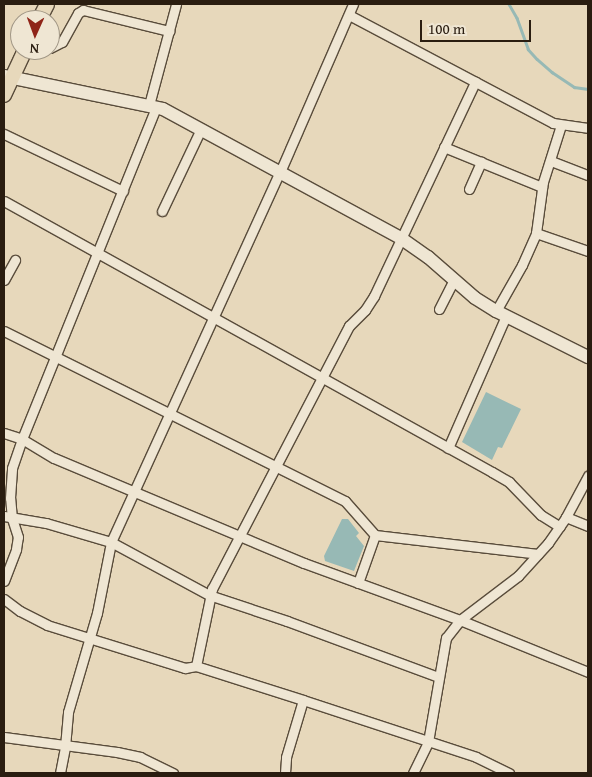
<!DOCTYPE html>
<style>
body{margin:0}
#map{position:relative;width:592px;height:777px;overflow:hidden;background:#e7d8bb;font-family:"Gentium Book Plus",serif}
div>[style]{position:absolute}
.water>*{inset:0;background:#97b9b5}
.stream>*{height:2.5px;margin:-1.25px;padding:0 1.25px;transform-origin:1.25px;border-radius:1.25px;background:#97b9b5}
.roads{filter:drop-shadow(1px 0 #594c3b) drop-shadow(-1px 0 #594c3b) drop-shadow(0 1px #594c3b) drop-shadow(0 -1px #594c3b)}
.street>*{height:9px;margin:-4.5px;padding:0 4.5px;transform-origin:4.5px;border-radius:4.5px;background:#efe6d3}
.secondary>*{height:12px;margin:-6px;padding:0 6px;transform-origin:6px;border-radius:6px;background:#efe6d3}
.primary>*{height:14px;margin:-7px;padding:0 7px;transform-origin:7px;border-radius:7px;background:#e7d8bb}
span{translate:-50% -50%;white-space:nowrap;text-align:center;line-height:1.15;-webkit-text-stroke:5px #efe6d3;paint-order:stroke}
.frame{position:absolute;inset:0;border:5px solid #2a1d10;pointer-events:none}
.north{position:absolute;left:10px;top:10px;width:50px;height:50px;box-sizing:border-box;background:#efe6d3;border:1px solid #a09685;border-radius:50%;rotate:182deg;font-size:14px;font-weight:700;line-height:20px;text-align:center;color:#2a1d10}
.north::after{content:'';display:block;margin:auto;width:18px;height:22px;background:#8f2418;clip-path:polygon(50% 0,100% 100%,50% 72%,0 100%)}
.scale{position:absolute;left:420px;top:20px;width:111px;height:22px;box-sizing:border-box;border:2px solid #2a1d10;border-top:0;padding-left:6px;font-size:15px;line-height:18px;white-space:nowrap;color:#2a1d10;-webkit-text-stroke:4px #efe6d3;paint-order:stroke}
</style>
<div id="map">
<div class="water">
<div style="clip-path:polygon(486px 392px,521px 409px,502px 448px,498px 447px,492px 460px,462px 442px)"></div>
<div style="clip-path:polygon(342px 519px,348px 519px,359px 533px,356px 536px,364px 546px,354px 571px,325px 561px,324px 556px)"></div>
</div>
<div class="stream">
<div style="left:509px;top:4px;width:16px;rotate:60deg"></div>
<div style="left:517px;top:18px;width:33px;rotate:70deg"></div>
<div style="left:528px;top:49px;width:13px;rotate:48deg"></div>
<div style="left:537px;top:59px;width:20px;rotate:41deg"></div>
<div style="left:552px;top:72px;width:27px;rotate:34deg"></div>
<div style="left:574px;top:87px;width:14px;rotate:8deg"></div>
</div>
<div class="roads">
<div class="street">
<div style="left:349px;top:15px;width:231px;rotate:27.9deg"></div>
<div style="left:553px;top:123px;width:35px;rotate:8deg"></div>
<div style="left:50px;top:48px;width:13px;rotate:-27deg"></div>
<div style="left:62px;top:42px;width:33px;rotate:-61deg"></div>
<div style="left:78px;top:13px;width:6px;rotate:-31deg"></div>
<div style="left:83px;top:10px;width:89px;rotate:13.7deg"></div>
<div style="left:149px;top:105px;width:105px;rotate:-75deg"></div>
<div style="left:4px;top:134px;width:132px;rotate:25.6deg"></div>
<div style="left:444px;top:147px;width:106px;rotate:22.2deg"></div>
<div style="left:551px;top:161px;width:40px;rotate:21deg"></div>
<div style="left:469px;top:189px;width:30px;rotate:-66deg"></div>
<div style="left:4px;top:201px;width:558px;rotate:29.04deg"></div>
<div style="left:492px;top:472px;width:20px;rotate:30deg"></div>
<div style="left:509px;top:482px;width:46px;rotate:45.9deg"></div>
<div style="left:541px;top:515px;width:22px;rotate:32deg"></div>
<div style="left:162px;top:211px;width:91px;rotate:-64.6deg"></div>
<div style="left:536px;top:233px;width:55px;rotate:19.1deg"></div>
<div style="left:4px;top:280px;width:23px;rotate:-61deg"></div>
<div style="left:439px;top:309px;width:33px;rotate:-63deg"></div>
<div style="left:496px;top:311px;width:53px;rotate:-60.5deg"></div>
<div style="left:522px;top:265px;width:35px;rotate:-66deg"></div>
<div style="left:536px;top:233px;width:51px;rotate:-82.2deg"></div>
<div style="left:543px;top:182px;width:60px;rotate:-72.5deg"></div>
<div style="left:4px;top:331px;width:381px;rotate:26.5deg"></div>
<div style="left:345px;top:501px;width:45px;rotate:48.6deg"></div>
<div style="left:375px;top:535px;width:51px;rotate:109.5deg"></div>
<div style="left:4px;top:433px;width:19px;rotate:18deg"></div>
<div style="left:22px;top:439px;width:37px;rotate:31deg"></div>
<div style="left:54px;top:458px;width:271px;rotate:22.8deg"></div>
<div style="left:304px;top:563px;width:166px;rotate:20.1deg"></div>
<div style="left:460px;top:620px;width:138px;rotate:22.1deg"></div>
<div style="left:448px;top:448px;width:144px;rotate:-66.3deg"></div>
<div style="left:4px;top:516px;width:43px;rotate:9.5deg"></div>
<div style="left:46px;top:523px;width:68px;rotate:16.3deg"></div>
<div style="left:111px;top:542px;width:111px;rotate:28.4deg"></div>
<div style="left:209px;top:595px;width:82px;rotate:18.4deg"></div>
<div style="left:287px;top:621px;width:161px;rotate:20.3deg"></div>
<div style="left:566px;top:517px;width:24px;rotate:22deg"></div>
<div style="left:375px;top:535px;width:164px;rotate:6.6deg"></div>
<div style="left:4px;top:581px;width:34px;rotate:-69deg"></div>
<div style="left:16px;top:549px;width:12px;rotate:-81deg"></div>
<div style="left:18px;top:537px;width:19px;rotate:-108deg"></div>
<div style="left:12px;top:519px;width:21px;rotate:-95deg"></div>
<div style="left:10px;top:498px;width:30px;rotate:-86deg"></div>
<div style="left:12px;top:468px;width:31px;rotate:-71deg"></div>
<div style="left:22px;top:439px;width:358px;rotate:-68deg"></div>
<div style="left:4px;top:599px;width:20px;rotate:37deg"></div>
<div style="left:20px;top:611px;width:30px;rotate:27deg"></div>
<div style="left:47px;top:625px;width:145px;rotate:17.3deg"></div>
<div style="left:185px;top:668px;width:11px;rotate:-10deg"></div>
<div style="left:196px;top:666px;width:112px;rotate:17.6deg"></div>
<div style="left:303px;top:700px;width:182px;rotate:18.2deg"></div>
<div style="left:476px;top:757px;width:37px;rotate:26deg"></div>
<div style="left:196px;top:666px;width:79px;rotate:-78.3deg"></div>
<div style="left:212px;top:589px;width:297px;rotate:-62.5deg"></div>
<div style="left:349px;top:326px;width:23px;rotate:-45deg"></div>
<div style="left:365px;top:310px;width:17px;rotate:-57deg"></div>
<div style="left:374px;top:296px;width:237px;rotate:-64.7deg"></div>
<div style="left:4px;top:737px;width:114px;rotate:7.6deg"></div>
<div style="left:117px;top:752px;width:24px;rotate:12deg"></div>
<div style="left:140px;top:757px;width:37px;rotate:26deg"></div>
<div style="left:60px;top:773px;width:26px;rotate:-79deg"></div>
<div style="left:65px;top:747px;width:35px;rotate:-85deg"></div>
<div style="left:68px;top:712px;width:103px;rotate:-73.7deg"></div>
<div style="left:97px;top:613px;width:72px;rotate:-78.8deg"></div>
<div style="left:111px;top:542px;width:407px;rotate:-65.5deg"></div>
<div style="left:280px;top:172px;width:183px;rotate:-66.5deg"></div>
<div style="left:285px;top:773px;width:16px;rotate:-86deg"></div>
<div style="left:286px;top:757px;width:59px;rotate:-73.4deg"></div>
<div style="left:413px;top:773px;width:34px;rotate:-64deg"></div>
<div style="left:428px;top:742px;width:106px;rotate:-80.2deg"></div>
<div style="left:446px;top:638px;width:23px;rotate:-52deg"></div>
<div style="left:460px;top:620px;width:73px;rotate:-37.2deg"></div>
<div style="left:518px;top:576px;width:45px;rotate:-47.7deg"></div>
<div style="left:548px;top:543px;width:32px;rotate:-55deg"></div>
<div style="left:566px;top:517px;width:47px;rotate:-61.8deg"></div>
</div>
<div class="secondary">
<div style="left:4px;top:76px;width:162px;rotate:11.7deg"></div>
<div style="left:163px;top:109px;width:272px;rotate:28.5deg"></div>
<div style="left:402px;top:239px;width:32px;rotate:35deg"></div>
<div style="left:428px;top:257px;width:62px;rotate:41.1deg"></div>
<div style="left:475px;top:298px;width:25px;rotate:32deg"></div>
<div style="left:496px;top:311px;width:103px;rotate:26.6deg"></div>
</div>
<div class="primary">
<div style="left:39px;top:20px;width:18px;rotate:-63deg"></div>
<div style="left:4px;top:95px;width:50px;rotate:-65deg"></div>
</div>
</div>
<div class="frame"></div>
<div class="north">N</div>
<div class="scale">100 m</div>
</div>
